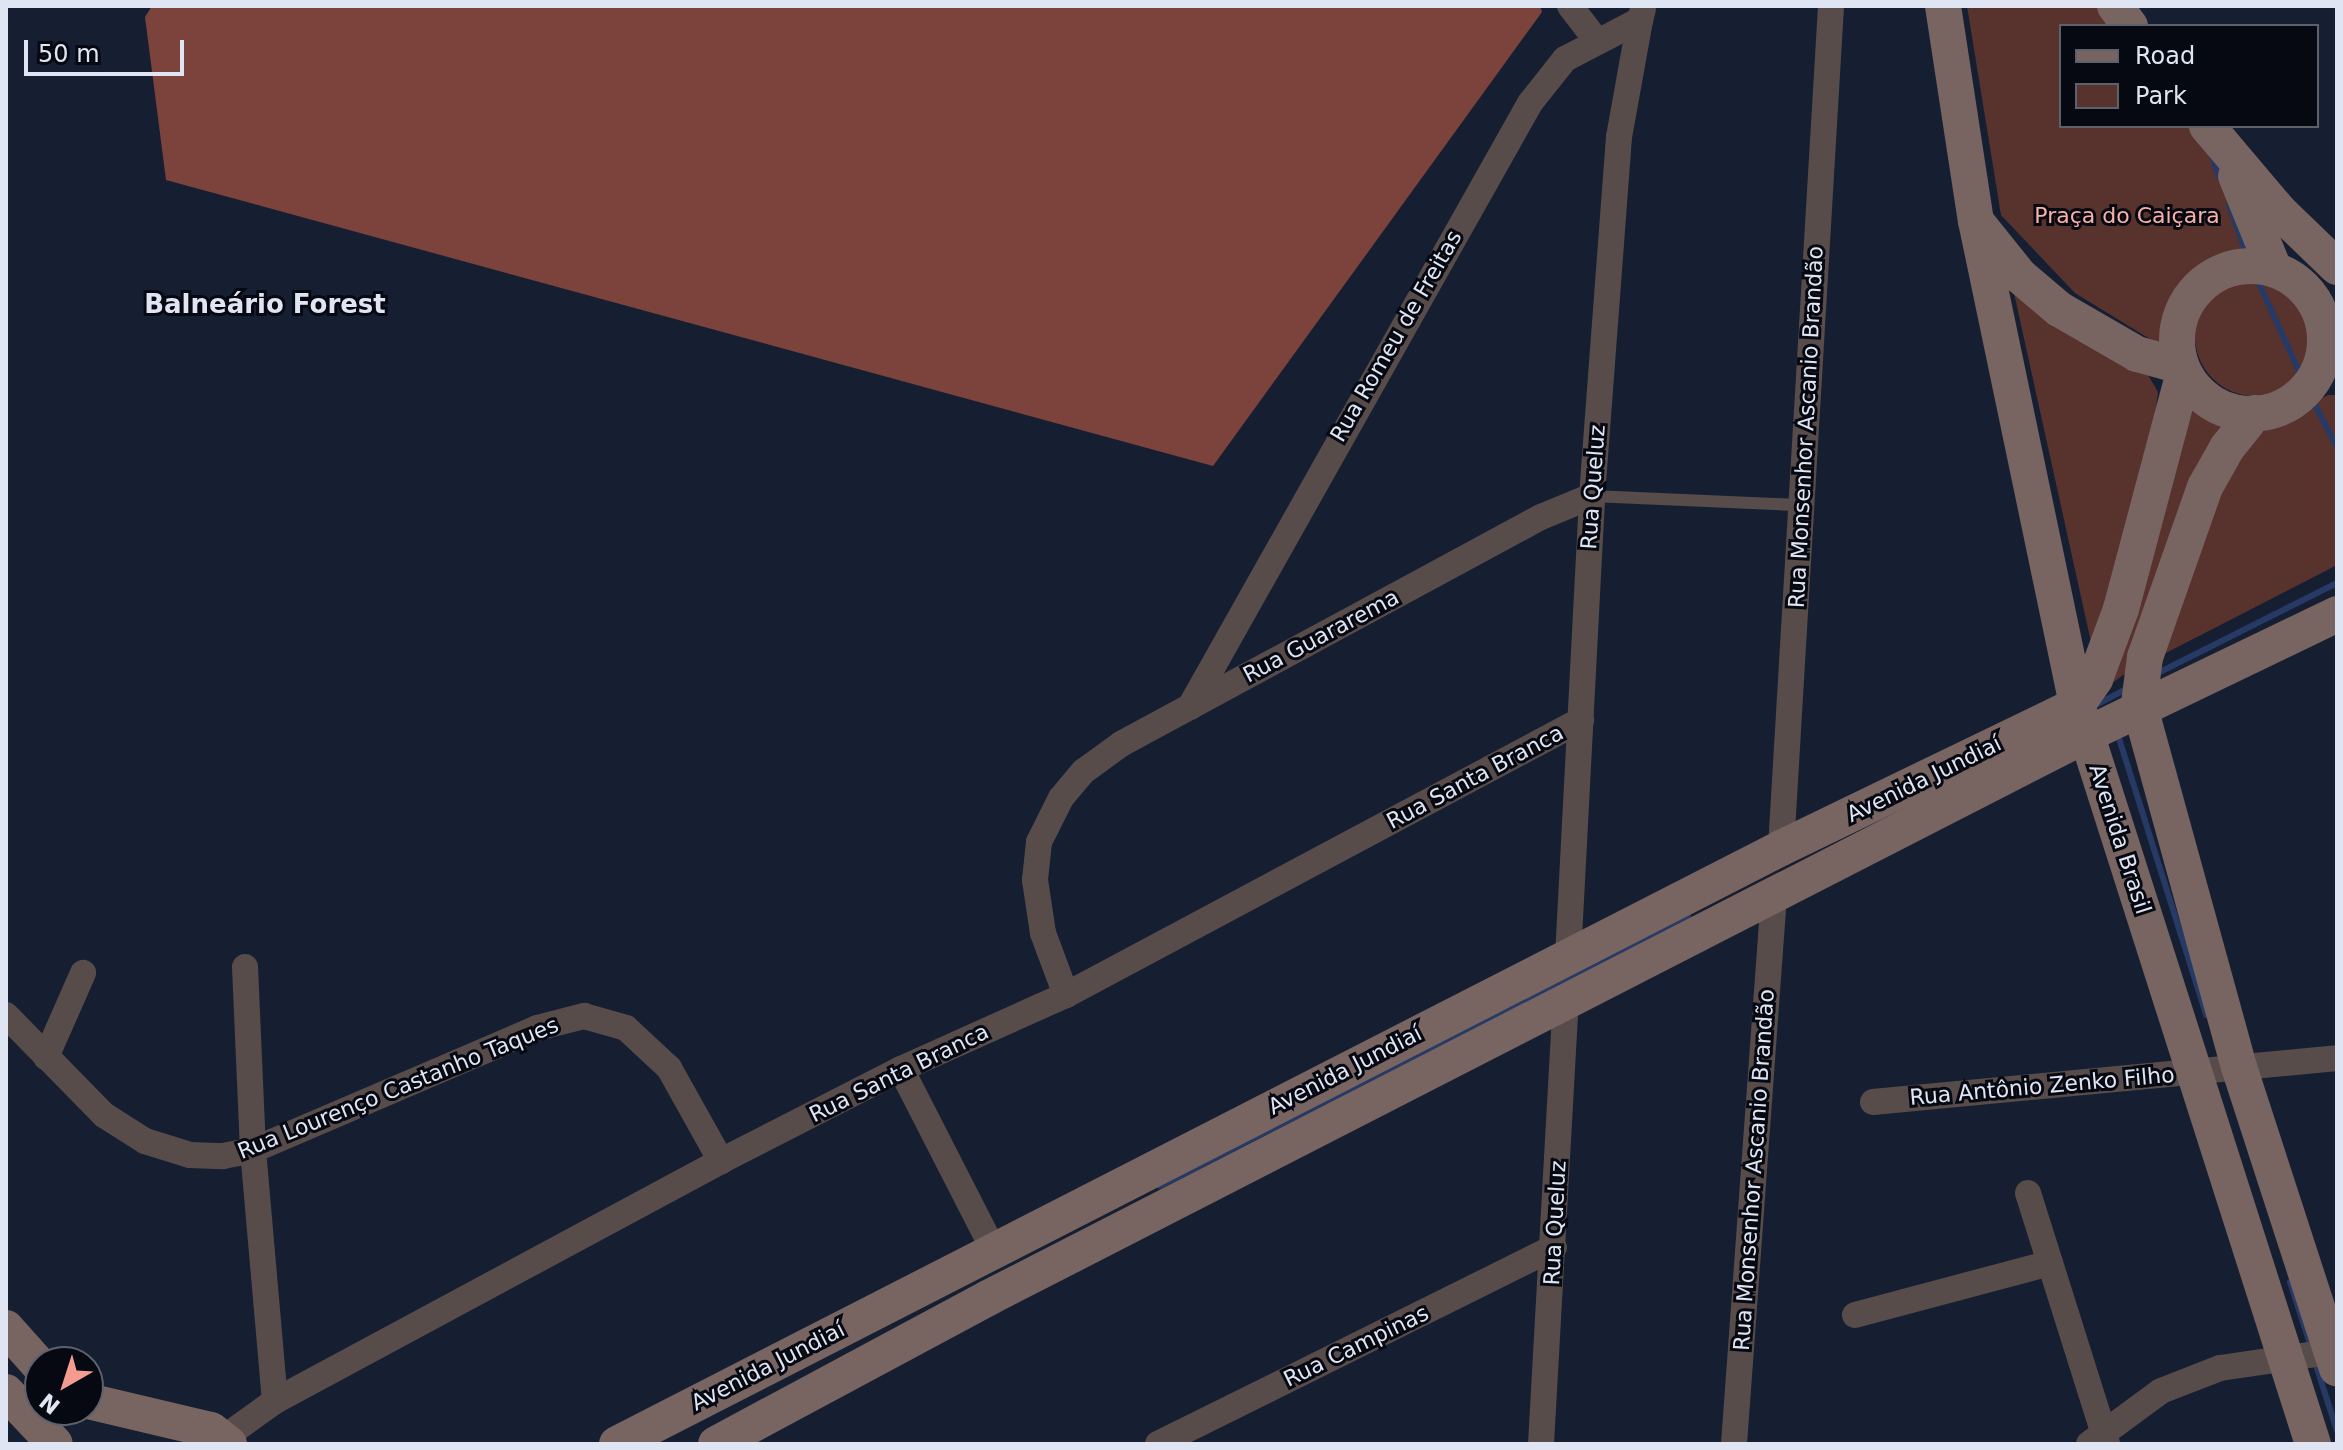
<!DOCTYPE html>
<meta charset="utf-8">
<style>
body{margin:0}
#map{position:relative;width:2343px;height:1450px;overflow:hidden;background:#161f31;font-family:"DejaVu Sans",sans-serif}
div>[style]{position:absolute}
.green>*{inset:0;background:#58332e}
.round{border-radius:50%}
.forest>*{inset:0;background:#7b433c}
.stream>*{height:6px;margin:-3px;padding:0 3px;transform-origin:3px;border-radius:3px;background:#263a65}
.lane>*{height:12px;margin:-6px;padding:0 6px;transform-origin:6px;border-radius:6px;background:#584c4a}
.street>*{height:26px;margin:-13px;padding:0 13px;transform-origin:13px;border-radius:13px;background:#584c4a}
.secondary>*{height:36px;margin:-18px;padding:0 18px;transform-origin:18px;border-radius:18px;background:#786562}
.secondary>.ring{margin:-18px;padding:0;box-sizing:content-box;background:none;border:36px solid #786562;border-radius:50%}
span{translate:-50% -50%;white-space:nowrap;text-align:center;line-height:1.15;-webkit-text-stroke:6px #060911;paint-order:stroke}
.park-label{font-size:22px;color:#f9b0a6}
.street-label{font-size:22px;color:#dfe5f2}
.quarter-label{font-size:26px;color:#dfe5f2;font-weight:700}
.frame{position:absolute;inset:0;border:8px solid #dfe5f2;pointer-events:none}
.legend{position:absolute;left:2059px;top:24px;width:260px;height:104px;box-sizing:border-box;background:#060911;border:2px solid #5d616b;margin:0;padding:10px 14px;list-style:none;font-size:24px;color:#dfe5f2}
.legend li{display:flex;align-items:center;gap:16px;height:40px}
.legend b{width:40px;border:2px solid #5d616b}
.north{position:absolute;left:24px;top:1346px;width:80px;height:80px;box-sizing:border-box;background:#060911;border:2px solid #5d616b;border-radius:50%;rotate:219deg;font-size:22px;font-weight:700;line-height:32px;text-align:center;color:#dfe5f2}
.north::after{content:'';display:block;margin:auto;width:28px;height:36px;background:#f59c91;clip-path:polygon(50% 0,100% 100%,50% 72%,0 100%)}
.scale{position:absolute;left:24px;top:40px;width:160px;height:36px;box-sizing:border-box;border:4px solid #dfe5f2;border-top:0;padding-left:10px;font-size:24px;line-height:28px;white-space:nowrap;color:#dfe5f2;-webkit-text-stroke:6px #060911;paint-order:stroke}
</style>
<div id="map">
<div class="green">
<div style="clip-path:polygon(1967px 6px,2107px 6px,2122px 26px,2061px 26px,2061px 126px,2202px 126px,2256px 249px,2213px 261px,2190px 280px,2174px 305px,2166px 349px,2075px 293px,2001px 215px)"></div>
<div class="round" style="left:2195px;top:276px;width:120px;height:120px"></div>
<div style="clip-path:polygon(2012px 284px,2145px 370px,2158px 392px,2147px 480px,2091px 642px)"></div>
<div style="clip-path:polygon(2328px 395px,2337px 395px,2337px 565px,2162px 655px,2205px 517px,2254px 439px,2277px 421px)"></div>
<div style="clip-path:polygon(2192px 403px,2226px 421px,2133px 668px,2094px 696px)"></div>
</div>
<div class="forest">
<div style="clip-path:polygon(152px 6px,1540px 6px,1542px 12px,1213px 466px,166px 180px,145px 17px)"></div>
</div>
<div class="stream">
<div style="left:2212px;top:156px;width:24px;rotate:71deg"></div>
<div style="left:2229px;top:205px;width:48px;rotate:70.4deg"></div>
<div style="left:2257px;top:279px;width:101px;rotate:65.5deg"></div>
<div style="left:2315px;top:405px;width:47px;rotate:62.4deg"></div>
<div style="left:2156px;top:674px;width:203px;rotate:-26.7deg"></div>
<div style="left:2096px;top:705px;width:36px;rotate:-28deg"></div>
<div style="left:2117px;top:732px;width:297px;rotate:72.5deg"></div>
<div style="left:1160px;top:1186px;width:593px;rotate:-27.08deg"></div>
<div style="left:2290px;top:1282px;width:68px;rotate:72.1deg"></div>
<div style="left:2315px;top:1362px;width:72px;rotate:72.3deg"></div>
</div>
<div class="lane">
<div style="left:1592px;top:496px;width:210px;rotate:2.5deg"></div>
</div>
<div class="street">
<div style="left:1570px;top:6px;width:44px;rotate:52.4deg"></div>
<div style="left:1190px;top:707px;width:693px;rotate:-60.62deg"></div>
<div style="left:1530px;top:103px;width:56px;rotate:-51.5deg"></div>
<div style="left:1565px;top:59px;width:85px;rotate:-27.5deg"></div>
<div style="left:1640px;top:20px;width:11px;rotate:-75deg"></div>
<div style="left:1781px;top:848px;width:843px;rotate:-86.6deg"></div>
<div style="left:1568px;top:957px;width:462px;rotate:-87deg"></div>
<div style="left:1592px;top:496px;width:360px;rotate:-85.7deg"></div>
<div style="left:1619px;top:137px;width:119px;rotate:-79.8deg"></div>
<div style="left:245px;top:967px;width:183px;rotate:87.5deg"></div>
<div style="left:253px;top:1150px;width:252px;rotate:85deg"></div>
<div style="left:1066px;top:995px;width:66px;rotate:-110.4deg"></div>
<div style="left:1043px;top:933px;width:54px;rotate:-98.6deg"></div>
<div style="left:1035px;top:880px;width:38px;rotate:-84deg"></div>
<div style="left:1039px;top:842px;width:49px;rotate:-63.4deg"></div>
<div style="left:1061px;top:798px;width:35px;rotate:-50deg"></div>
<div style="left:1084px;top:771px;width:46px;rotate:-36.1deg"></div>
<div style="left:1121px;top:744px;width:477px;rotate:-28.4deg"></div>
<div style="left:1541px;top:517px;width:55px;rotate:-22.4deg"></div>
<div style="left:6px;top:1015px;width:140px;rotate:45.6deg"></div>
<div style="left:104px;top:1115px;width:49px;rotate:32.4deg"></div>
<div style="left:145px;top:1141px;width:47px;rotate:17.3deg"></div>
<div style="left:190px;top:1155px;width:33px;rotate:2deg"></div>
<div style="left:223px;top:1156px;width:31px;rotate:-11deg"></div>
<div style="left:253px;top:1150px;width:309px;rotate:-23.2deg"></div>
<div style="left:537px;top:1028px;width:49px;rotate:-14.3deg"></div>
<div style="left:584px;top:1016px;width:44px;rotate:15.9deg"></div>
<div style="left:626px;top:1028px;width:59px;rotate:42.9deg"></div>
<div style="left:669px;top:1068px;width:107px;rotate:60.8deg"></div>
<div style="left:46px;top:1057px;width:92px;rotate:-66.2deg"></div>
<div style="left:901px;top:1069px;width:202px;rotate:62.9deg"></div>
<div style="left:1873px;top:1102px;width:466px;rotate:-5.4deg"></div>
<div style="left:2028px;top:1193px;width:263px;rotate:72.5deg"></div>
<div style="left:1855px;top:1315px;width:202px;rotate:-14.9deg"></div>
<div style="left:222px;top:1439px;width:65px;rotate:-35.6deg"></div>
<div style="left:275px;top:1401px;width:506px;rotate:-28.29deg"></div>
<div style="left:721px;top:1161px;width:202px;rotate:-27.1deg"></div>
<div style="left:901px;top:1069px;width:181px;rotate:-24.2deg"></div>
<div style="left:1066px;top:995px;width:584px;rotate:-28.1deg"></div>
<div style="left:1158px;top:1444px;width:442px;rotate:-26.4deg"></div>
<div style="left:1541px;top:1444px;width:443px;rotate:-86.8deg"></div>
<div style="left:1734px;top:1444px;width:550px;rotate:-85.83deg"></div>
<div style="left:2089px;top:1444px;width:89px;rotate:-36.4deg"></div>
<div style="left:2161px;top:1391px;width:63px;rotate:-21.3deg"></div>
<div style="left:2220px;top:1368px;width:118px;rotate:-8.3deg"></div>
</div>
<div class="secondary">
<div style="left:1943px;top:6px;width:218px;rotate:81.3deg"></div>
<div style="left:1976px;top:221px;width:494px;rotate:78.2deg"></div>
<div style="left:2077px;top:705px;width:776px;rotate:72.29deg"></div>
<div style="left:2115px;top:6px;width:25px;rotate:53deg"></div>
<div style="left:2207px;top:126px;width:113px;rotate:49.7deg"></div>
<div style="left:2280px;top:212px;width:79px;rotate:44deg"></div>
<div style="left:2236px;top:176px;width:100px;rotate:67.8deg"></div>
<div style="left:1979px;top:225px;width:65px;rotate:51.2deg"></div>
<div style="left:2020px;top:276px;width:51px;rotate:40.2deg"></div>
<div style="left:2059px;top:309px;width:90px;rotate:30deg"></div>
<div style="left:2137px;top:354px;width:46px;rotate:15.3deg"></div>
<div class="ring" style="left:2177px;top:266px;width:112px;height:112px"></div>
<div style="left:2255px;top:413px;width:45px;rotate:128.7deg"></div>
<div style="left:2227px;top:448px;width:45px;rotate:119.4deg"></div>
<div style="left:2205px;top:487px;width:180px;rotate:109.4deg"></div>
<div style="left:2145px;top:657px;width:47px;rotate:97.3deg"></div>
<div style="left:2139px;top:704px;width:377px;rotate:74.6deg"></div>
<div style="left:2239px;top:1067px;width:317px;rotate:72deg"></div>
<div style="left:6px;top:1328px;width:51px;rotate:48.2deg"></div>
<div style="left:6px;top:1392px;width:71px;rotate:46.7deg"></div>
<div style="left:88px;top:1401px;width:126px;rotate:13.3deg"></div>
<div style="left:211px;top:1430px;width:23px;rotate:38deg"></div>
<div style="left:617px;top:1444px;width:1308px;rotate:-27.11deg"></div>
<div style="left:1781px;top:848px;width:329px;rotate:-25.8deg"></div>
<div style="left:2077px;top:705px;width:32px;rotate:-55deg"></div>
<div style="left:2095px;top:679px;width:75px;rotate:-69.6deg"></div>
<div style="left:2121px;top:609px;width:244px;rotate:-75.1deg"></div>
<div style="left:716px;top:1444px;width:309px;rotate:-28.2deg"></div>
<div style="left:988px;top:1298px;width:1234px;rotate:-27.15deg"></div>
<div style="left:2086px;top:735px;width:279px;rotate:-25.7deg"></div>
</div>
<div class="park-label">
<span style="left:2127px;top:216px">Praça do Caiçara</span>
</div>
<div class="street-label">
<span style="left:1396px;top:336px;rotate:-60deg">Rua Romeu de Freitas</span>
<span style="left:1806px;top:427px;rotate:-87deg">Rua Monsenhor Ascanio Brandão</span>
<span style="left:1593px;top:487px;rotate:-86deg">Rua Queluz</span>
<span style="left:1321px;top:636px;rotate:-28deg">Rua Guararema</span>
<span style="left:1475px;top:777px;rotate:-28deg">Rua Santa Branca</span>
<span style="left:1924px;top:779px;rotate:-26deg">Avenida Jundiaí</span>
<span style="left:2120px;top:839px;rotate:72deg">Avenida Brasil</span>
<span style="left:1345px;top:1070px;rotate:-27deg">Avenida Jundiaí</span>
<span style="left:899px;top:1073px;rotate:-26deg">Rua Santa Branca</span>
<span style="left:2042px;top:1086px;rotate:-5deg">Rua Antônio Zenko Filho</span>
<span style="left:398px;top:1088px;rotate:-22deg">Rua Lourenço Castanho Taques</span>
<span style="left:1754px;top:1170px;rotate:-86deg">Rua Monsenhor Ascanio Brandão</span>
<span style="left:1555px;top:1223px;rotate:-87deg">Rua Queluz</span>
<span style="left:1356px;top:1346px;rotate:-26deg">Rua Campinas</span>
<span style="left:768px;top:1366px;rotate:-27deg">Avenida Jundiaí</span>
</div>
<div class="quarter-label">
<span style="left:265px;top:305px">Balneário Forest</span>
</div>
<div class="frame"></div>
<ul class="legend">
<li><b style="height:10px;background:#786562"></b>Road</li>
<li><b style="height:22px;background:#58332e"></b>Park</li>
</ul>
<div class="north">N</div>
<div class="scale">50 m</div>
</div>
